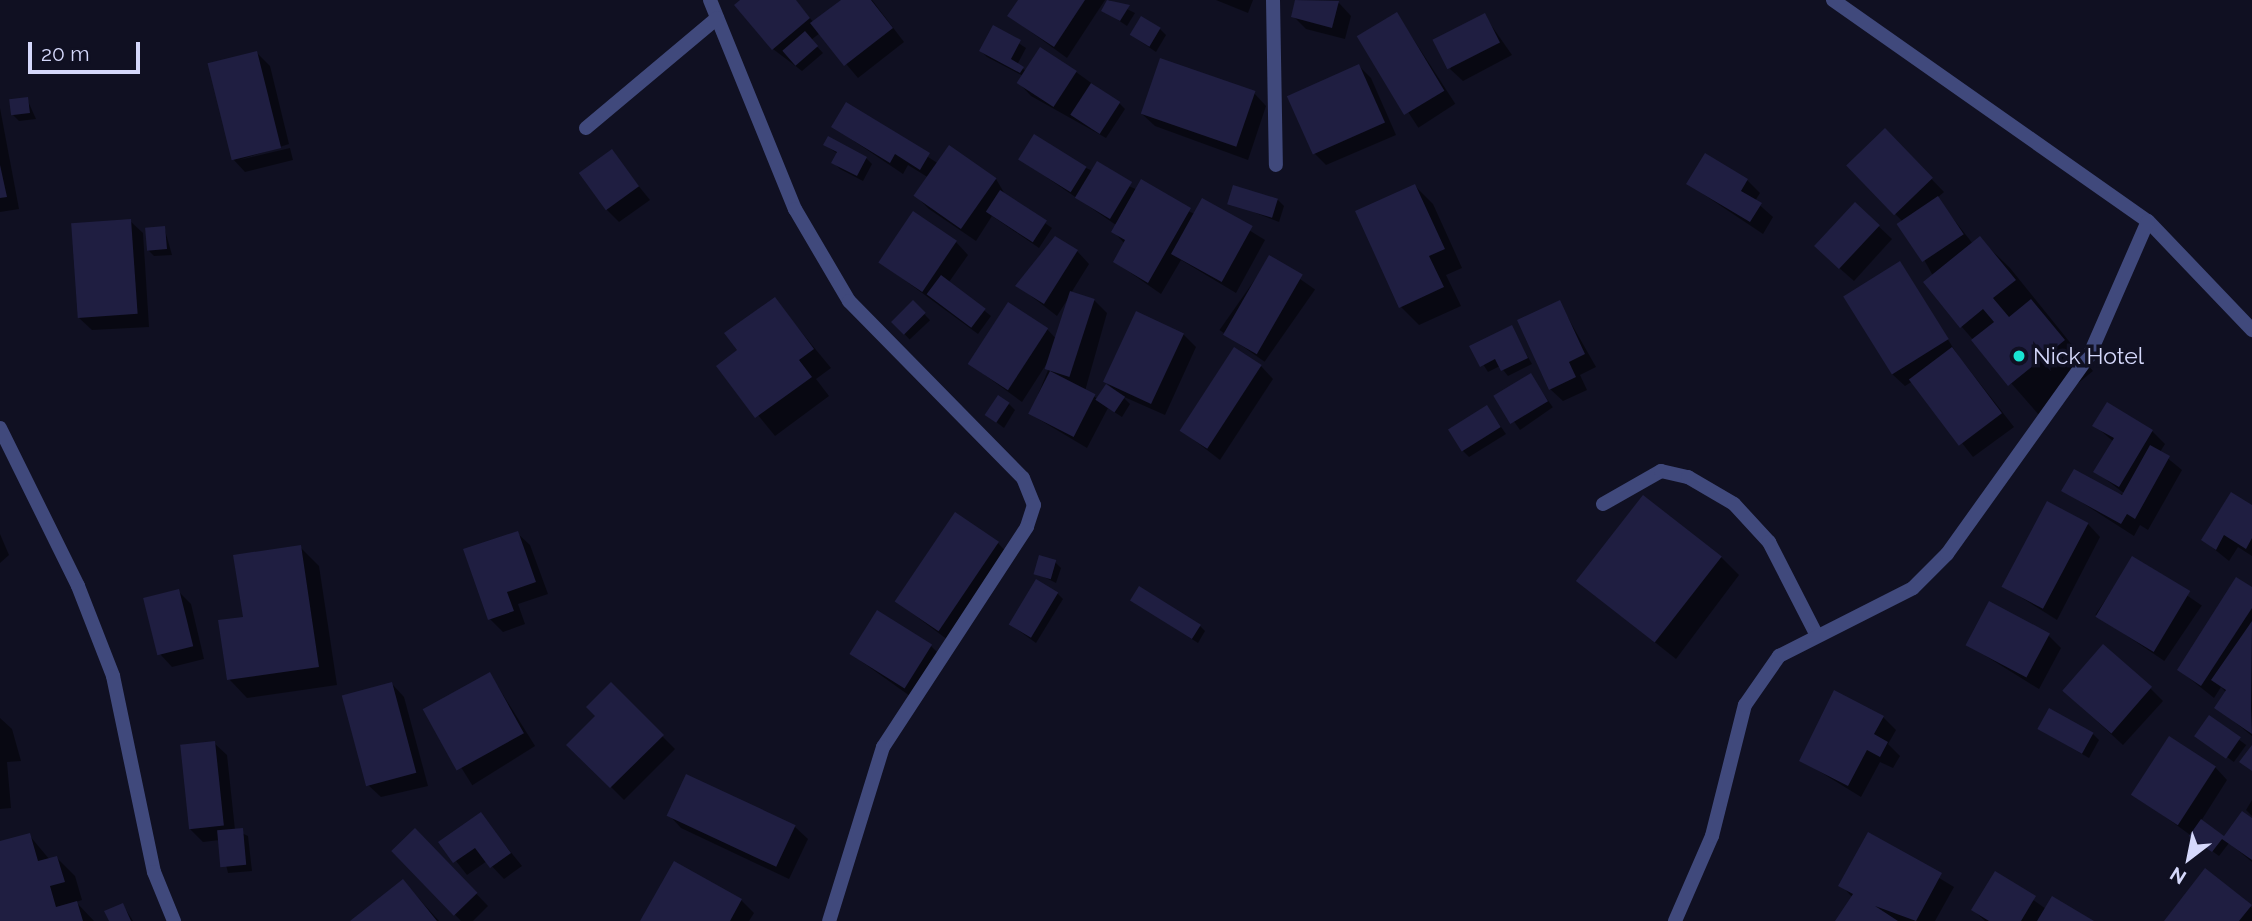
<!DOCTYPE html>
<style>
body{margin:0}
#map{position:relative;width:2252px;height:921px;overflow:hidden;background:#101022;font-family:Raleway,sans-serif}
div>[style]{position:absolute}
.shadow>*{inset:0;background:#0007;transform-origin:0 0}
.building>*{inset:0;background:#1f1e41;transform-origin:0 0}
.street>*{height:14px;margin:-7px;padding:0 7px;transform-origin:7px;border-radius:7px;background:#40497c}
.dots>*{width:19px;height:19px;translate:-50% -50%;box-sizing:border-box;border:4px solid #101022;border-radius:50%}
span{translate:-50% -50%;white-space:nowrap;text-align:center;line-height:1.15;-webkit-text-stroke:7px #101022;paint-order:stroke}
.poi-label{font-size:23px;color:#d5d8fb}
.left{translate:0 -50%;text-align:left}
.north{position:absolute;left:2154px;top:823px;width:70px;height:70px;-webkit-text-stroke:5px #101022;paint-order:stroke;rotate:212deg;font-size:19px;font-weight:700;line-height:28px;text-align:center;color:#d5d8fb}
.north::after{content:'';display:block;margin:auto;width:24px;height:32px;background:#d5d8fb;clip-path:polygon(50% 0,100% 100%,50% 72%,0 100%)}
.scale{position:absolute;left:28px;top:42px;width:112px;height:32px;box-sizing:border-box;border:4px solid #d5d8fb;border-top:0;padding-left:9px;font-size:21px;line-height:24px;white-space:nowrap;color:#d5d8fb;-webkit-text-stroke:5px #101022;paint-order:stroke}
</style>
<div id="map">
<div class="shadow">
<div style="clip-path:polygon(743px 0,795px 0,814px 23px,844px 0,872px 0,904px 42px,858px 78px,820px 33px,811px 40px,823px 53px,802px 71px,773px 49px)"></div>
<div style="clip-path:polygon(1020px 0,1105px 0,1067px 58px,1009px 16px)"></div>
<div style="clip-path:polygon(1109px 0,1135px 13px,1127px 26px,1103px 10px)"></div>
<div style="clip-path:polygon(1216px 0,1253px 0,1248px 13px)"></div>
<div style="clip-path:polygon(1297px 0,1339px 3px,1351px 16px,1345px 39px,1306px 29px,1293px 16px)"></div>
<div style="left:1397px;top:14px;width:107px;height:44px;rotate:57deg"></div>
<div style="clip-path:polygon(1484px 15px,1512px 55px,1463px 81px,1450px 69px)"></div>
<div style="clip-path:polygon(994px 27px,1026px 48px,1017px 65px,1026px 71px,1076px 72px,1119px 103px,1125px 109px,1106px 138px,1031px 96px,1019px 83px,1023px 76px,987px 57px,981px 51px)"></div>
<div style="clip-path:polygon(1160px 29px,1166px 35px,1156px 52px,1131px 35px)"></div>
<div style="clip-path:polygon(257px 53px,270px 66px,289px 144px,239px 160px,290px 148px,293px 160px,245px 172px,233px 159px)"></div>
<div style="clip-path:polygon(1359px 66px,1371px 78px,1396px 135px,1326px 165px,1314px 153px)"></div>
<div style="clip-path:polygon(1254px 93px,1266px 106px,1248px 160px,1155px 126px,1142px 114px)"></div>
<div style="clip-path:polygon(27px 99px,36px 119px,19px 121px,13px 115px)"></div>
<div style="clip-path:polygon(847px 105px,939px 164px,996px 179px,1006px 196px,1052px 228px,1039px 248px,992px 216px,976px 241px,929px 209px,917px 197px,929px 178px,908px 165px,903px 174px,833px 127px)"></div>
<div style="clip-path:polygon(0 108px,19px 209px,0 212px)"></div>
<div style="clip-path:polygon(1885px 131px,1944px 192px,1937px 198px,1973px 244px,1980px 239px,2010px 268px,2093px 371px,2039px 415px,1961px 326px,1903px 222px,1849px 166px)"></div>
<div style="clip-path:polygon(825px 145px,866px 158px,872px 164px,863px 181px,840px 169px,834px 163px,838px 154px)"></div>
<div style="clip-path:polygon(611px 152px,650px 200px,619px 222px,607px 210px)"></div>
<div style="clip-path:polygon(1020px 159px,1086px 168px,1195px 214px,1202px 201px,1265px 240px,1236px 293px,1181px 260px,1161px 294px,1115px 262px,1125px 244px,1113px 231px,1116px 225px)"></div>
<div style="clip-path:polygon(1747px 180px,1760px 193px,1755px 201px,1773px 217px,1763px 234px,1688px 184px)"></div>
<div style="clip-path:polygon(1415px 186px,1433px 204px,1462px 268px,1446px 275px,1461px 306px,1419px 325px,1401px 307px)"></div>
<div style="clip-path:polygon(1278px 200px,1284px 206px,1279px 222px,1230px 203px)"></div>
<div style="clip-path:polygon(1855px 204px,1892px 239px,1854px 281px,1829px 259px)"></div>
<div style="clip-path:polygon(130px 221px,143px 233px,149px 327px,92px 330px,79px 318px)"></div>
<div style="clip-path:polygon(164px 227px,172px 255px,154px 256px,148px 250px)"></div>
<div style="clip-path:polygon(956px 242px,968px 255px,949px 282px,991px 316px,978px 334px,880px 262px)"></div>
<div style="clip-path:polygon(1077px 251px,1089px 264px,1071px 293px,1095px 301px,1107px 313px,1085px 391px,1098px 399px,1113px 389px,1106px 382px,1183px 334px,1196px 347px,1165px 415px,1122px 396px,1130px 404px,1122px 417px,1108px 408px,1087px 448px,1030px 414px,1058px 346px,1022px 402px,971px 365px,1047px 329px,1059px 342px,1071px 294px,1057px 316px,1018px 286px)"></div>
<div style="left:1270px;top:258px;width:55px;height:88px;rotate:35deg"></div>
<div style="clip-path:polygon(1900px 263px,1957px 354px,2014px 427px,1973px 457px,1913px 381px,1905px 386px,1892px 374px)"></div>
<div style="clip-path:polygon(774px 299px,831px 368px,816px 379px,829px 396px,775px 436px,718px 366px,739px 351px)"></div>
<div style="left:913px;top:302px;width:25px;height:28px;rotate:47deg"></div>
<div style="clip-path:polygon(1559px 302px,1596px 367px,1580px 375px,1587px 390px,1563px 401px,1550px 389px)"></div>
<div style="clip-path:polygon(1511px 327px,1532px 364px,1508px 376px,1500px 366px,1488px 372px,1472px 347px)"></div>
<div style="clip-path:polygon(1261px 366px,1273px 379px,1220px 460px,1181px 430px)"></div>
<div style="left:1531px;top:376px;width:38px;height:40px;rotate:55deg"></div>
<div style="clip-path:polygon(1009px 404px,1015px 410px,1004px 428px,987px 415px)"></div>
<div style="clip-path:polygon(2107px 404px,2152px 431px,2165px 444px,2160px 452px,2182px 470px,2148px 530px,2140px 525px,2134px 536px,2064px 491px,2125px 494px,2096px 472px,2114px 442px,2094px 425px)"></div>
<div style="clip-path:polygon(1487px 407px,1506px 434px,1469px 457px,1463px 451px)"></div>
<div style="clip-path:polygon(2252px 507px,2252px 556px,2238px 547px,2229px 561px,2203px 540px)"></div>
<div style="clip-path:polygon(2088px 524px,2100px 537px,2057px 620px,2005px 587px)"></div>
<div style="clip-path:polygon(517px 533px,530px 545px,548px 594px,518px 604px,525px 624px,503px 632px,490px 619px)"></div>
<div style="clip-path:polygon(0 534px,9px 555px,0 563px)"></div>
<div style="clip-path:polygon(998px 543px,1010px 556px,952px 643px,897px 602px)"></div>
<div style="clip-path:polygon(300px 547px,319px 566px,337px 685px,247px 698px,229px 679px,245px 618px)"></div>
<div style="clip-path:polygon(1721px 557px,1739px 575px,1676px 659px,1579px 582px)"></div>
<div style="left:2133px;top:559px;width:83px;height:67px;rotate:34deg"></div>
<div style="clip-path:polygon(1055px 562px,1061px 568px,1056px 583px,1036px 573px)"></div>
<div style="clip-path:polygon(2252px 590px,2252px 736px,2216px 707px,2226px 692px,2221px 687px,2214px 698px,2179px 670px)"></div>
<div style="clip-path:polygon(178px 591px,191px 604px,204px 659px,172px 667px,160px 654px)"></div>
<div style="clip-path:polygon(1057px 593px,1063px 599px,1036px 643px,1011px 625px)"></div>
<div style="clip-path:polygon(1132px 600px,1199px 625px,1205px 631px,1198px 643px)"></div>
<div style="clip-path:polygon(2048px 635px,2061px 648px,2039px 689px,1968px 645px)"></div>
<div style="clip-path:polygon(931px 646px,944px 659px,917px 701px,851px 654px)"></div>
<div style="left:490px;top:674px;width:85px;height:74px;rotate:58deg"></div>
<div style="clip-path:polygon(392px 684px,404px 697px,428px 786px,381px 797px,368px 785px)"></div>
<div style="clip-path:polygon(611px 685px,675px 749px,624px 800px,569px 745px,598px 716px)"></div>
<div style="clip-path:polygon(2150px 688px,2163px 701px,2123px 745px,2076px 702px)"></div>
<div style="clip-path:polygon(1883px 717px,1896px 730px,1888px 744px,1900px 756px,1893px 768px,1880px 762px,1861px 797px,1801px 760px)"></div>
<div style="clip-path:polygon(0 718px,12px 729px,21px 761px,7px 762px,11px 808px,0 809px)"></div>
<div style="left:2209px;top:718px;width:46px;height:21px;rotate:36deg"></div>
<div style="clip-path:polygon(2039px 729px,2093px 734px,2099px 740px,2089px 758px)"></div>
<div style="clip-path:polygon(214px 743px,227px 755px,235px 830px,248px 836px,252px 871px,228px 873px,220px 840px,203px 842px,190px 829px)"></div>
<div style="clip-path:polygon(2215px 767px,2227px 780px,2201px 821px,2223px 837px,2252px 820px,2252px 862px,2229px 843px,2219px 856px,2134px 794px)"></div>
<div style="clip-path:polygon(2252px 800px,2252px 816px,2246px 810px)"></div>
<div style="clip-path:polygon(480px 814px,522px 866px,504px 879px,487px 861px,467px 875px,441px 842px)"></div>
<div style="clip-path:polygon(669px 815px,795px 827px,808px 839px,789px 879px,681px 828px)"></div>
<div style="clip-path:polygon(29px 835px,50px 860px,57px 858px,75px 876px,82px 900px,76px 902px,94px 921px,0 921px,0 843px)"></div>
<div style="clip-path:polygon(1868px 835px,1954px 887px,1935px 921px,1838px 921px,1852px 897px,1841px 885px)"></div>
<div style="clip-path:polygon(428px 843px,488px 906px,473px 921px,461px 921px,394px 850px)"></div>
<div style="clip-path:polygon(2205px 871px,2252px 908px,2252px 921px,2166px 921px)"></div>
<div style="clip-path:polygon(1996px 873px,2046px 909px,2090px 921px,1985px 921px,1973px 910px)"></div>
<div style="clip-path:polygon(403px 881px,439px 921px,353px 921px)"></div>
<div style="clip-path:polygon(741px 900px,754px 913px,749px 921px,642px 921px)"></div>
<div style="clip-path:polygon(123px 905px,133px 921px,110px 921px)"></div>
</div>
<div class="building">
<div style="clip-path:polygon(740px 0,796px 0,810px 18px,772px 50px,734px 5px)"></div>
<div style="clip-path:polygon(841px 0,871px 0,893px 28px,844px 66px,810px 23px)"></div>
<div style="clip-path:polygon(1018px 0,1085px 0,1054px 47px,1007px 16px)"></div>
<div style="clip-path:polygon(1107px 0,1130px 5px,1120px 21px,1101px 11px)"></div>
<div style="clip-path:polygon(1295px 0,1339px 1px,1332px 28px,1291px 17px)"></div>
<div style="left:1397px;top:12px;width:92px;height:47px;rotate:59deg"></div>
<div style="left:1485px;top:13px;width:33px;height:59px;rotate:63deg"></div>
<div style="left:1141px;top:16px;width:23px;height:22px;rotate:31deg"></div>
<div style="clip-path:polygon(993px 25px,1021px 40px,1011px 59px,1024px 67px,1020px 73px,979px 51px)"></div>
<div style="left:805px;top:31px;width:20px;height:30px;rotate:49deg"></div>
<div style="left:1040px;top:47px;width:44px;height:43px;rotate:33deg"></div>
<div style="left:257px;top:51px;width:100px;height:51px;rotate:76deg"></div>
<div style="left:1160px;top:58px;width:101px;height:59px;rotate:19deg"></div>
<div style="left:1359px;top:64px;width:64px;height:79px;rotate:66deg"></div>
<div style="left:1091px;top:83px;width:35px;height:38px;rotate:33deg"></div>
<div style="left:28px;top:97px;width:16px;height:19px;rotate:83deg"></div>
<div style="clip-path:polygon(846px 102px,930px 153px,920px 170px,895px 154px,890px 163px,831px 127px)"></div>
<div style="left:1885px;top:128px;width:69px;height:54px;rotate:46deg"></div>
<div style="left:1034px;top:134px;width:62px;height:30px;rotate:32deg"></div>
<div style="clip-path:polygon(828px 136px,867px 157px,857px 176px,831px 163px,837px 152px,823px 145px)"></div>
<div style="left:949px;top:145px;width:58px;height:62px;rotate:35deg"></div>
<div style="left:612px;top:149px;width:46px;height:41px;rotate:54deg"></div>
<div style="clip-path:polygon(1705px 153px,1748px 179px,1741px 191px,1762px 203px,1750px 222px,1686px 184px)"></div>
<div style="left:1097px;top:161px;width:41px;height:43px;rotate:31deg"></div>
<div style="clip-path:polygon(0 165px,7px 197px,0 198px)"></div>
<div style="clip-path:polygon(1141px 179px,1191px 208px,1148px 283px,1113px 262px,1125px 240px,1111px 232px)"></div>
<div style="clip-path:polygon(1415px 184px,1445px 249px,1429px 256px,1444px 287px,1399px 308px,1355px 211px)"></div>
<div style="left:1233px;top:185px;width:47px;height:20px;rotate:17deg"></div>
<div style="left:1000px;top:190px;width:56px;height:26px;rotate:33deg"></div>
<div style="left:1938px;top:196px;width:46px;height:50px;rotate:56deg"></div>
<div style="left:1202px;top:198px;width:58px;height:64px;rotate:29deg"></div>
<div style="left:1855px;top:202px;width:34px;height:60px;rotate:43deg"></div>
<div style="left:913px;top:211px;width:53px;height:62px;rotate:34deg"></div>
<div style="left:131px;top:219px;width:95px;height:60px;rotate:86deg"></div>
<div style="left:165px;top:226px;width:23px;height:20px;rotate:85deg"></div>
<div style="clip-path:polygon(1055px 236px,1078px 250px,1044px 304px,1015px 286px)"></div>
<div style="clip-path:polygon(1980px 236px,2016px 280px,1993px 298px,2009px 317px,2031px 299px,2065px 340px,2008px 386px,1971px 340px,1994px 322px,1983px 309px,1960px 328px,1923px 282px)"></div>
<div style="left:1269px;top:255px;width:39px;height:92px;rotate:30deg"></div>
<div style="left:1900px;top:261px;width:92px;height:67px;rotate:58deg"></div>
<div style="left:941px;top:275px;width:56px;height:24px;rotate:37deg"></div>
<div style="left:1070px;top:291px;width:26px;height:82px;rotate:18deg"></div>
<div style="clip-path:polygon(775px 297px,814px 349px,799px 360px,812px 377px,755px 418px,716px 366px,737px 350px,724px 333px)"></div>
<div style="left:913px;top:300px;width:18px;height:31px;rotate:45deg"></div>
<div style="clip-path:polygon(1560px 300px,1585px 354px,1569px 362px,1576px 377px,1549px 390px,1517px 320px)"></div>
<div style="left:1008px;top:302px;width:48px;height:74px;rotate:33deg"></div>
<div style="left:1136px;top:311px;width:53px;height:78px;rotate:25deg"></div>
<div style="clip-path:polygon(1512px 325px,1528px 358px,1501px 371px,1495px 359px,1480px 367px,1469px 346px)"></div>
<div style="left:1234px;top:347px;width:33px;height:100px;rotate:33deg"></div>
<div style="left:1952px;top:347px;width:83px;height:54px;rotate:53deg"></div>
<div style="left:1050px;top:371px;width:51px;height:48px;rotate:27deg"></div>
<div style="left:1531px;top:373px;width:33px;height:44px;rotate:59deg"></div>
<div style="left:1106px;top:384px;width:23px;height:19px;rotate:34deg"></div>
<div style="left:998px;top:395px;width:14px;height:24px;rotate:34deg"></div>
<div style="clip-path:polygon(2107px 402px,2153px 430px,2119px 487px,2093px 472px,2114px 438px,2092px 426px)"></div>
<div style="left:1487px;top:405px;width:26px;height:46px;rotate:58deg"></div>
<div style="clip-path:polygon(2150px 445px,2170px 456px,2135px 519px,2127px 514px,2121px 524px,2061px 491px,2074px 469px,2122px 495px)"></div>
<div style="clip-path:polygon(2231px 492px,2252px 505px,2252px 538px,2246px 549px,2224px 535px,2216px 550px,2201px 540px)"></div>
<div style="left:1643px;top:495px;width:100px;height:109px;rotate:38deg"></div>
<div style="left:2047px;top:501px;width:47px;height:97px;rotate:28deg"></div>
<div style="left:955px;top:512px;width:53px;height:108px;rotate:34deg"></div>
<div style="clip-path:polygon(518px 531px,536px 582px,507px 592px,514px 611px,488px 620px,463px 549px)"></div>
<div style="clip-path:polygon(301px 545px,319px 667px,227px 680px,218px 620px,243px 617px,233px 555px)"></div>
<div style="left:1039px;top:555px;width:18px;height:20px;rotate:16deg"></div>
<div style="left:2132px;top:556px;width:68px;height:71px;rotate:31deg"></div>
<div style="clip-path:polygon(2236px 577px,2252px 587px,2252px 608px,2201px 686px,2177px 670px)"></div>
<div style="left:1036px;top:579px;width:26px;height:53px;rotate:31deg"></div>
<div style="left:1139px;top:586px;width:73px;height:17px;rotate:32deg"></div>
<div style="left:179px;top:589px;width:59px;height:37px;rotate:76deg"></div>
<div style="left:1989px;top:601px;width:69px;height:50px;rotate:28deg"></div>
<div style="left:877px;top:610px;width:65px;height:52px;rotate:32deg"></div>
<div style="clip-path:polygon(2252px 621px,2251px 708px,2252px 734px,2214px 708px,2226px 690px,2211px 680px)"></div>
<div style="left:2103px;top:644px;width:65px;height:62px;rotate:41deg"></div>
<div style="left:490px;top:672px;width:70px;height:77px;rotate:61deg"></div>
<div style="left:392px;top:682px;width:94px;height:52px;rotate:75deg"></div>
<div style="clip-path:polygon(611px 682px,664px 735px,610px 788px,566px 745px,595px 716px,586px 707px)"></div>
<div style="clip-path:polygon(1834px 690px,1884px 716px,1874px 734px,1888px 742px,1880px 757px,1867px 750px,1848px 786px,1799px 761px)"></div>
<div style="left:2049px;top:708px;width:51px;height:24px;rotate:29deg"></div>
<div style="left:2209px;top:715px;width:39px;height:26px;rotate:35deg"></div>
<div style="left:2169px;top:736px;width:56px;height:70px;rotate:33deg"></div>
<div style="left:215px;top:741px;width:85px;height:35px;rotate:84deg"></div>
<div style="clip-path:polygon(2252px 745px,2252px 771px,2239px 762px)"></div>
<div style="left:686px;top:774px;width:121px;height:46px;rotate:25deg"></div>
<div style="clip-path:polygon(2242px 811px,2252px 818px,2252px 860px,2222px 839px,2212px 852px,2189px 836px,2201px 819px,2224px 836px)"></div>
<div style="clip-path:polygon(481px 812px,511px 853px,490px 868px,475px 848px,453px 863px,438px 842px)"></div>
<div style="left:243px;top:828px;width:37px;height:26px;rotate:85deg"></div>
<div style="left:415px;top:828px;width:90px;height:33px;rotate:46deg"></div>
<div style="clip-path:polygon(1868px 832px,1942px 873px,1916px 921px,1875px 906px,1898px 921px,1835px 921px,1853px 894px,1838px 886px)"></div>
<div style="clip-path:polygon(30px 833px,38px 861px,57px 856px,65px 882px,50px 886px,56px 907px,77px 901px,83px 921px,0 921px,0 841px)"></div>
<div style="clip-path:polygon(674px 861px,742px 899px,730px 921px,640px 921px)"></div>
<div style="clip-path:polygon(2205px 868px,2252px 905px,2239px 921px,2164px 921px)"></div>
<div style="clip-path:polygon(1995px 871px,2036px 896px,2021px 921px,1989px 921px,1971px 910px)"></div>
<div style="clip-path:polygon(403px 879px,437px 921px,350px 921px)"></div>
<div style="clip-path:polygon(2052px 896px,2094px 921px,2037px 921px)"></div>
<div style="clip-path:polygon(123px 903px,131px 921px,109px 921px,104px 911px)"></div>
</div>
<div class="street">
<div style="left:710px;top:0;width:226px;rotate:67.9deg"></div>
<div style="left:795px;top:209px;width:107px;rotate:59.6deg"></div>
<div style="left:849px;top:301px;width:248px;rotate:45.5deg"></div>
<div style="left:1023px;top:478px;width:29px;rotate:68deg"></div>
<div style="left:1034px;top:505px;width:23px;rotate:108deg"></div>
<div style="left:1027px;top:527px;width:263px;rotate:123.2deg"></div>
<div style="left:883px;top:747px;width:182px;rotate:107.2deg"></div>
<div style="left:1273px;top:0;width:165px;rotate:89deg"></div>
<div style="left:1833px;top:0;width:385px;rotate:35.1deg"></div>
<div style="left:2148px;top:221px;width:151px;rotate:46.3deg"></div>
<div style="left:586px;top:128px;width:171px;rotate:-40deg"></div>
<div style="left:0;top:428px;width:176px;rotate:63.7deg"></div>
<div style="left:78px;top:586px;width:97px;rotate:68.7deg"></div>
<div style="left:113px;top:676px;width:200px;rotate:78.2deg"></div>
<div style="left:154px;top:872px;width:53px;rotate:67.8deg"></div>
<div style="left:1603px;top:504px;width:67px;rotate:-29.6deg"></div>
<div style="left:1661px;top:471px;width:28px;rotate:13deg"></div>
<div style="left:1688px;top:477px;width:53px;rotate:30.4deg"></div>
<div style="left:1734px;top:504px;width:52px;rotate:47.4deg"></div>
<div style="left:1769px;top:542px;width:101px;rotate:62.9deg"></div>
<div style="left:1675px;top:921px;width:93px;rotate:-66.5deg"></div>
<div style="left:1712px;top:836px;width:135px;rotate:-75.9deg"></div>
<div style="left:1745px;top:705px;width:60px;rotate:-55.2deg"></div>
<div style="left:1779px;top:656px;width:150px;rotate:-26.9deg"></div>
<div style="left:1913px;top:588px;width:48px;rotate:-45deg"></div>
<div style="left:1947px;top:554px;width:244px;rotate:-54.4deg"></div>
<div style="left:2089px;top:356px;width:147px;rotate:-66.4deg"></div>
</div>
<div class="dots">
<div style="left:2019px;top:356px;background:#18e4d2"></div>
</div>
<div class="poi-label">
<span class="left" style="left:2033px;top:356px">Nick Hotel</span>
</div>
<div class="north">N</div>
<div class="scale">20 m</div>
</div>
